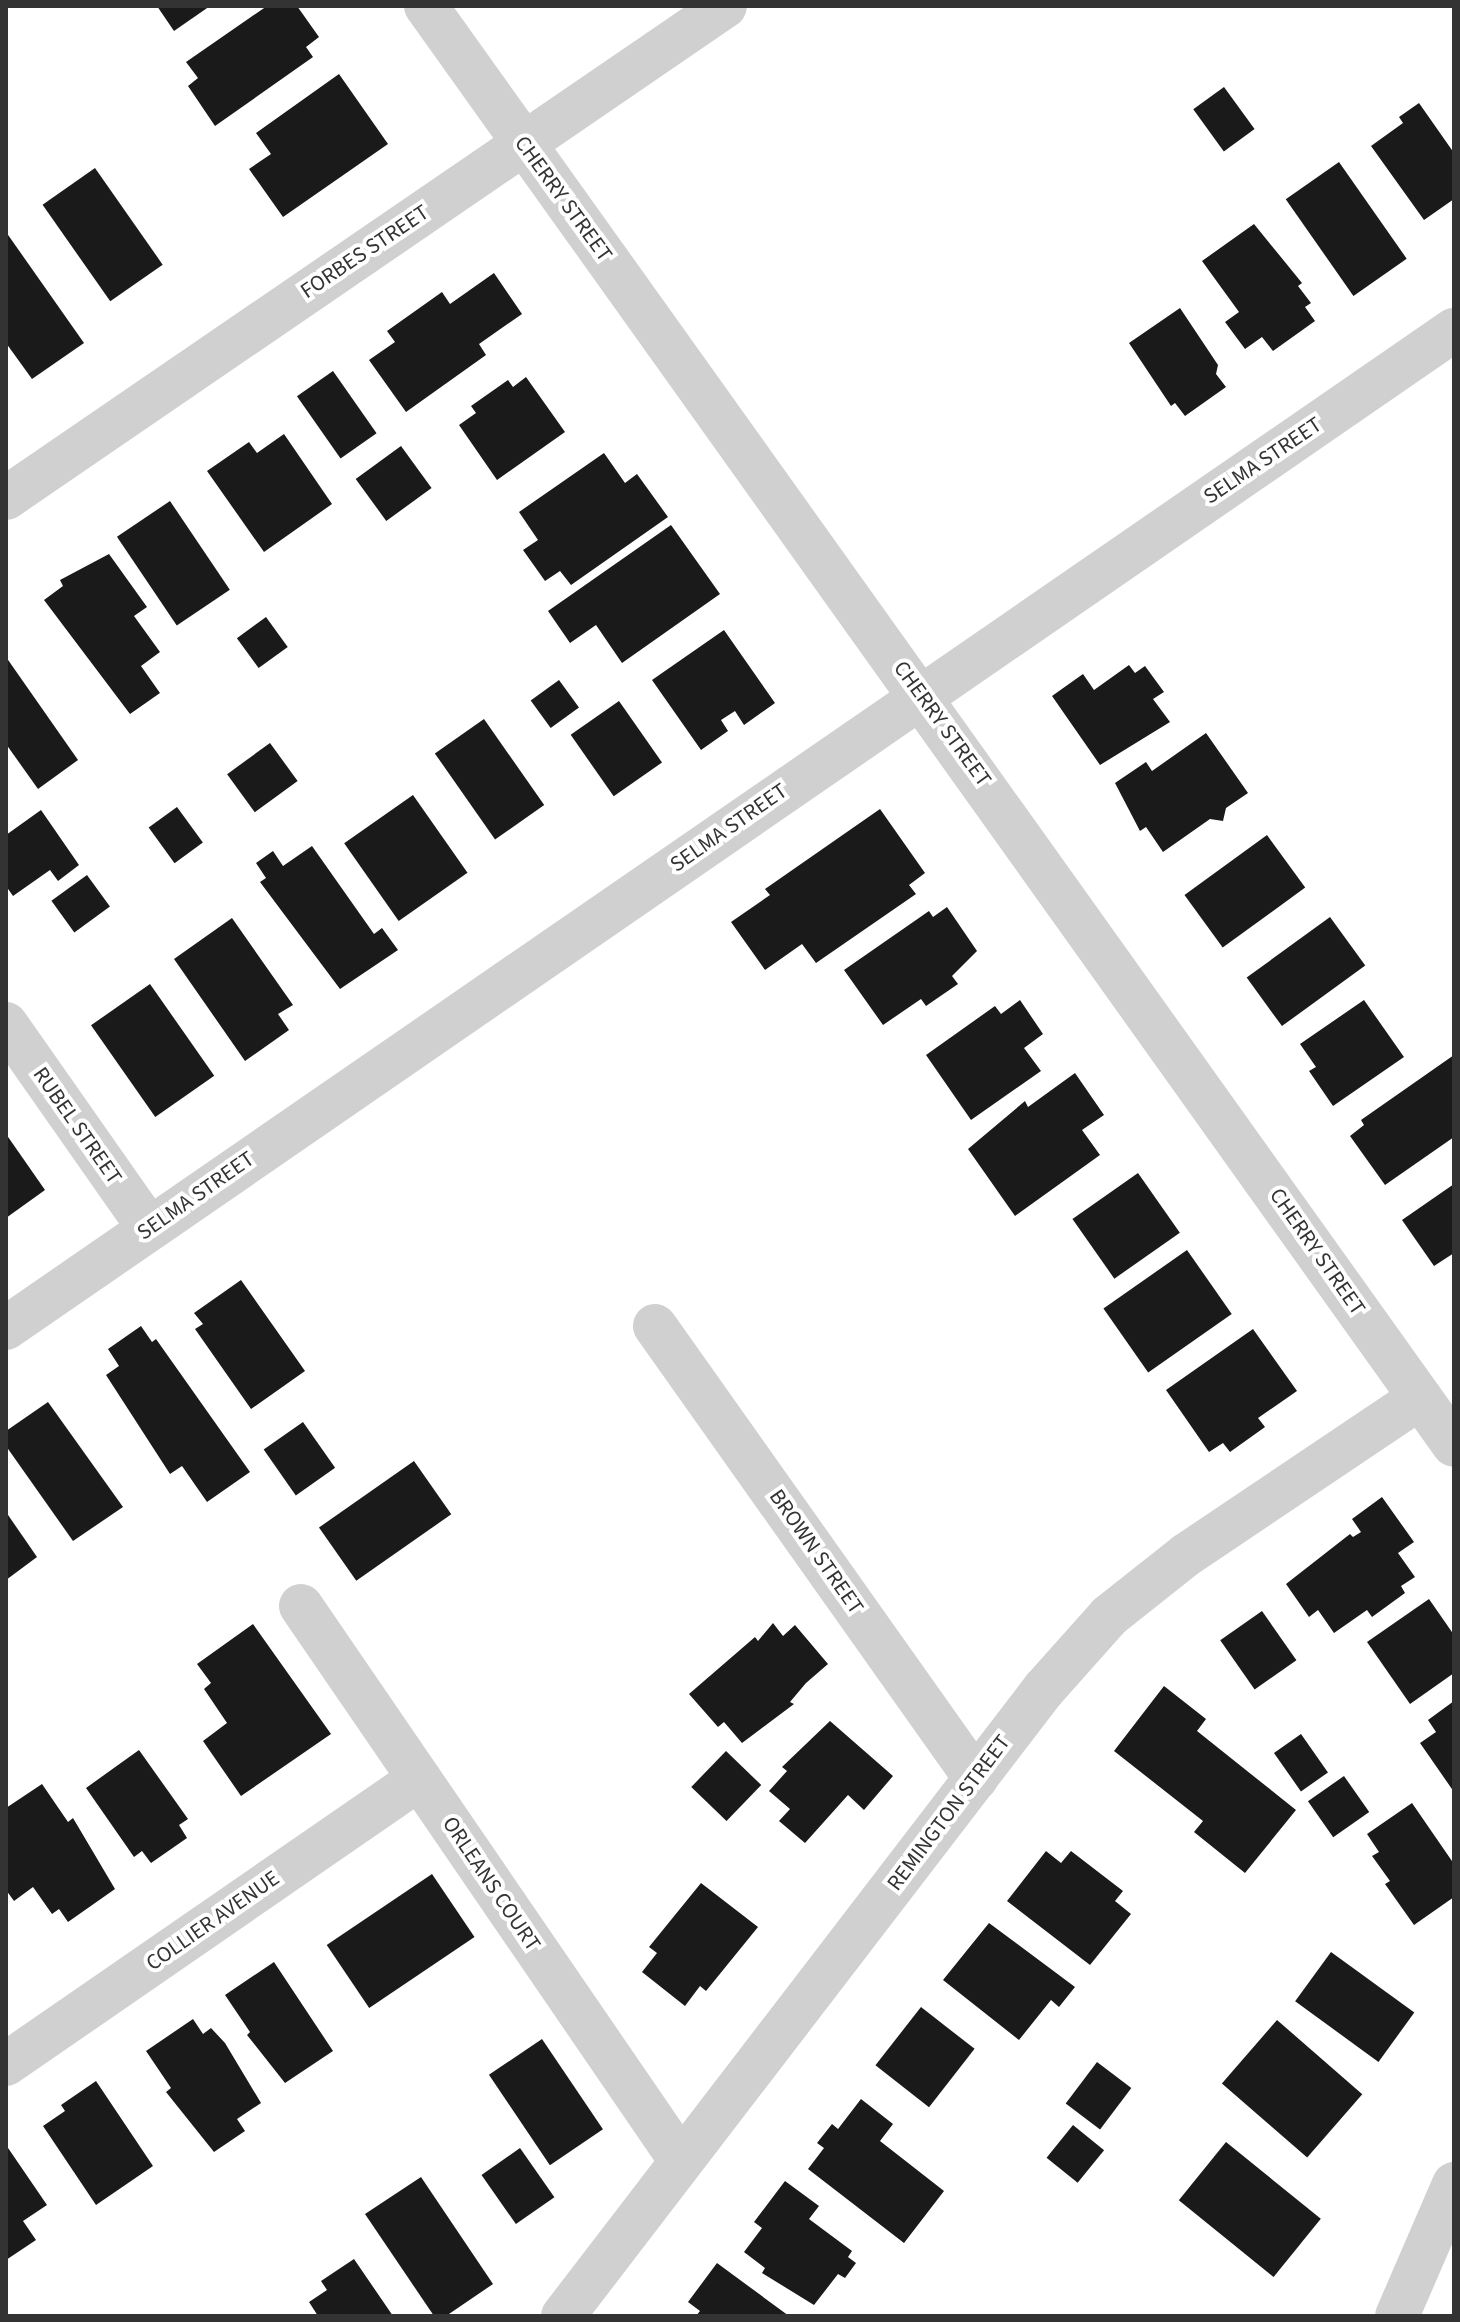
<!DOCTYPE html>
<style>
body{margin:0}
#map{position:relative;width:1460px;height:2322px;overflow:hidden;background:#fff;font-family:"Source Sans 3",sans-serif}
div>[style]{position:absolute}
.building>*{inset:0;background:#1a1a1a;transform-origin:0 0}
.minor>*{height:44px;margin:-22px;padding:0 22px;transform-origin:22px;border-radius:22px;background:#d0d0d0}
span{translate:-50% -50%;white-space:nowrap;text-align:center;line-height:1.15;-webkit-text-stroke:8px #fff;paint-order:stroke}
.street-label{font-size:22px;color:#333}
.frame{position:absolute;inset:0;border:8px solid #333;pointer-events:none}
</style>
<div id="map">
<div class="building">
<div style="clip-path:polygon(157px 6px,210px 6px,174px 31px)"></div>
<div style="clip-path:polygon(267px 6px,297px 6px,319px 37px,306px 47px,313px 57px,215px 126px,188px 86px,198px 78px,186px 62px)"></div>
<div style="clip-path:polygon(339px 74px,388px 144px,283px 217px,249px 169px,271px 154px,256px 133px)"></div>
<div style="left:1224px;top:87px;width:52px;height:38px;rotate:54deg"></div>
<div style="clip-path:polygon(1419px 103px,1454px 153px,1454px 199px,1424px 220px,1371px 146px,1403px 123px,1399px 117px)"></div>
<div style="left:1339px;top:162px;width:118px;height:65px;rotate:55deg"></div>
<div style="left:95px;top:168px;width:118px;height:64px;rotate:55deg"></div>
<div style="clip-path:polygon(1254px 224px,1302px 283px,1298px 286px,1311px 303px,1305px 307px,1315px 321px,1273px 351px,1262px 337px,1245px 349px,1225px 322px,1239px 312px,1202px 261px)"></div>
<div style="clip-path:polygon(6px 232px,84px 343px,32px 379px,6px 343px)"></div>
<div style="clip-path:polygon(494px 273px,522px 314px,479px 344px,486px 355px,406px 412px,369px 360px,395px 342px,387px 331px,442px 292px,450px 304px)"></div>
<div style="clip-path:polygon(1180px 308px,1218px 365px,1216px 374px,1226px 387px,1185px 416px,1175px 403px,1171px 406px,1129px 343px)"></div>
<div style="left:333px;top:371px;width:76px;height:44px;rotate:55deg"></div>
<div style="clip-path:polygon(526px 377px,565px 432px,497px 480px,459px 425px,476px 413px,471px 406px,508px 380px,513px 387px)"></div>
<div style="clip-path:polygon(284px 434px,332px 504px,264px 552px,207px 471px,249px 442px,257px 453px)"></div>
<div style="left:401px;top:446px;width:52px;height:56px;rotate:54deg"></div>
<div style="clip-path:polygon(604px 453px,625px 483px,637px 474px,668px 517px,571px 585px,560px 571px,545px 581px,523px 550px,538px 540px,519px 512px)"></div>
<div style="left:170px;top:501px;width:107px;height:64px;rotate:56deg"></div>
<div style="clip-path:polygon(671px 525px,720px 594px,622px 663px,596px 625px,570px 643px,548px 611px)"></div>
<div style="clip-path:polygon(109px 554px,147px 607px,134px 616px,160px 652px,141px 666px,160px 693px,130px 714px,44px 600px,63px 586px,60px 580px)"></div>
<div style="left:266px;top:617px;width:37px;height:36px;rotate:54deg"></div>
<div style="clip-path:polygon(724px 630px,775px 703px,744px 725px,735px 711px,721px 720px,728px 731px,701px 750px,652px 680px)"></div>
<div style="clip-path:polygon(6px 657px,78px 760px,38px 789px,6px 744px)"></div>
<div style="clip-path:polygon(1129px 665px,1135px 673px,1145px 666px,1164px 692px,1153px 699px,1170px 722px,1100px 765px,1052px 696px,1083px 674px,1094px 690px)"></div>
<div style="left:559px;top:680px;width:34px;height:35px;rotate:54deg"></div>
<div style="left:619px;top:701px;width:75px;height:59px;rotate:55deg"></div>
<div style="left:484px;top:719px;width:105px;height:60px;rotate:55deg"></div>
<div style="clip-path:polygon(1206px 733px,1248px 793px,1226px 808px,1223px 821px,1210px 819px,1163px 852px,1146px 827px,1140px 831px,1115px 783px,1146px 762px,1152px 771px)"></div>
<div style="left:270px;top:743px;width:47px;height:53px;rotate:54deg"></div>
<div style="left:413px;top:795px;width:95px;height:84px;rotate:55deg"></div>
<div style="left:177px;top:807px;width:44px;height:35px;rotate:54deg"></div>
<div style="clip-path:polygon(880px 809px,925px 873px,909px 885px,916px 894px,816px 963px,802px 944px,765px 970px,731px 922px,770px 895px,765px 889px)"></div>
<div style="clip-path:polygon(41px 810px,79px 865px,58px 881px,50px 870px,13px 896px,6px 886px,6px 835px)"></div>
<div style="left:1267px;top:835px;width:65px;height:102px;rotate:54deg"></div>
<div style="clip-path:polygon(312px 846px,374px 934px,382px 928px,398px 950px,340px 989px,260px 882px,266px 878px,256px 863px,273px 851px,283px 866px)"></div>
<div style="left:87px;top:875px;width:39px;height:44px;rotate:54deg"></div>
<div style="clip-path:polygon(947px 907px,977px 951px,952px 976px,958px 984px,926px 1006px,921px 999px,883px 1025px,844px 970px,929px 911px,933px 917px)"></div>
<div style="left:1330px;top:917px;width:60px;height:103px;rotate:54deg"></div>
<div style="clip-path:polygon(232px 918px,293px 1005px,278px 1014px,289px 1030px,245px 1061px,174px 959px)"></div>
<div style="left:150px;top:984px;width:112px;height:72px;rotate:55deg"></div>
<div style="clip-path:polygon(1020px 1000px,1043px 1034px,1024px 1048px,1041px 1071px,971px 1120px,926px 1055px,995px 1006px,1001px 1014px)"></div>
<div style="clip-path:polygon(1364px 1000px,1404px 1057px,1333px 1106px,1309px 1071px,1316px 1067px,1300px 1044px)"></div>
<div style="clip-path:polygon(1454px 1055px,1454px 1137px,1385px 1185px,1350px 1136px,1364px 1125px,1361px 1120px)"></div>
<div style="clip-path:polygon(1075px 1073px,1104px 1115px,1082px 1130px,1100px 1155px,1015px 1216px,968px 1149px,1025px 1101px,1028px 1107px)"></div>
<div style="clip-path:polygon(6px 1134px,45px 1190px,6px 1218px)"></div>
<div style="left:1138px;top:1173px;width:73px;height:80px;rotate:55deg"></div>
<div style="clip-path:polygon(1454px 1184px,1454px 1253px,1434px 1266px,1402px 1220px)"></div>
<div style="left:1187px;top:1250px;width:78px;height:102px;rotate:55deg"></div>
<div style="clip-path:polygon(241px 1280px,305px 1371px,251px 1409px,195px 1329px,203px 1324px,194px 1313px)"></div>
<div style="clip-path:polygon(141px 1326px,152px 1342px,156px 1339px,250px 1472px,207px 1502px,182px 1466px,170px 1474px,106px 1375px,119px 1366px,108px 1349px)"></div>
<div style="clip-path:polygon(1253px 1329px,1297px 1391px,1258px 1418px,1265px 1427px,1230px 1452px,1223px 1443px,1209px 1452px,1166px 1390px)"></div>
<div style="clip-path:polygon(48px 1402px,123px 1507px,73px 1541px,6px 1446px,6px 1431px)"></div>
<div style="left:303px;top:1422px;width:56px;height:48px;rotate:55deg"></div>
<div style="left:414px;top:1461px;width:65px;height:116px;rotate:55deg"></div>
<div style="clip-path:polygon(1382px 1497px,1414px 1542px,1398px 1553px,1415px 1577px,1401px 1586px,1405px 1593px,1372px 1617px,1367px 1610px,1334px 1633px,1318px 1610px,1309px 1617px,1286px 1584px,1350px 1534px,1353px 1537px,1361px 1532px,1352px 1519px)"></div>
<div style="clip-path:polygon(6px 1512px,37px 1557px,6px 1580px)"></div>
<div style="clip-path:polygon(1429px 1599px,1454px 1635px,1454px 1673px,1410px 1704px,1367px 1642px)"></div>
<div style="left:1262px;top:1611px;width:60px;height:51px;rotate:55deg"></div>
<div style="clip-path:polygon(773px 1623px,783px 1636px,795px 1625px,828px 1664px,806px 1683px,790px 1702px,794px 1704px,742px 1743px,724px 1722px,718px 1727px,689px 1694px,755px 1637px,758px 1641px)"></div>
<div style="clip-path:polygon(253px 1624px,331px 1734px,241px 1796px,203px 1741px,227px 1723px,204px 1689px,211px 1683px,197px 1664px)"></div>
<div style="clip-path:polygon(1164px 1686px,1206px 1719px,1197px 1731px,1296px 1810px,1245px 1873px,1194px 1832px,1203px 1821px,1114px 1751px)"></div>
<div style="clip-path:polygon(1454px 1701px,1454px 1792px,1420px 1743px,1436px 1732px,1428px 1720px)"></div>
<div style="clip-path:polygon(830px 1721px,893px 1776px,864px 1810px,848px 1795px,805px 1843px,779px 1821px,790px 1809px,769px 1791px,787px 1771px,782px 1767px)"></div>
<div style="left:1301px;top:1734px;width:47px;height:33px;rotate:55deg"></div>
<div style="clip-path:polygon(139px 1750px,188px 1819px,179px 1825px,187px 1838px,151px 1863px,142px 1851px,134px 1857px,86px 1788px)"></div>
<div style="left:726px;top:1751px;width:49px;height:50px;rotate:44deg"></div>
<div style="left:1344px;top:1776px;width:44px;height:44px;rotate:55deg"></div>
<div style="clip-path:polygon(42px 1784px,68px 1822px,73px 1818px,115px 1889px,68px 1922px,59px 1909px,52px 1914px,33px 1887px,14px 1901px,6px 1890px,6px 1808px)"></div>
<div style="clip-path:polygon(1412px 1803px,1454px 1864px,1454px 1897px,1414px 1925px,1385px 1884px,1390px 1881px,1372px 1856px,1379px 1852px,1367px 1834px)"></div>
<div style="clip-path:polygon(1046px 1851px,1061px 1863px,1071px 1851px,1123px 1891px,1115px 1901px,1131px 1914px,1090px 1965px,1007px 1901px)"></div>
<div style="left:432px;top:1874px;width:76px;height:127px;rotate:56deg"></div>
<div style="clip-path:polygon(701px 1883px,758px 1927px,706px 1991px,700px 1986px,685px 2006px,642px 1972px,657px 1953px,649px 1947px)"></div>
<div style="clip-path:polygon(989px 1923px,1075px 1987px,1059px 2007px,1051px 2000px,1019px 2040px,943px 1980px)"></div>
<div style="left:1331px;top:1952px;width:103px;height:61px;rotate:36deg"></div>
<div style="clip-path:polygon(274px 1962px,333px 2051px,285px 2083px,247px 2035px,250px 2032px,225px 1995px)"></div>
<div style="left:921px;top:2007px;width:68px;height:74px;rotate:38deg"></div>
<div style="clip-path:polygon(193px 2019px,203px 2034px,211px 2028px,225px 2043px,261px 2103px,237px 2119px,245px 2131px,214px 2152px,166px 2092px,171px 2088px,146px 2051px)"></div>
<div style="left:1277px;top:2020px;width:113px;height:84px;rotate:41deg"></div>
<div style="left:542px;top:2039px;width:109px;height:64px;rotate:56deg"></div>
<div style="left:1097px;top:2062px;width:43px;height:52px;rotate:37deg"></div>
<div style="clip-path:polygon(96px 2081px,153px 2166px,96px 2205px,43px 2126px,65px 2111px,61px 2105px)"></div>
<div style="clip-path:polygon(861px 2099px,893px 2124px,880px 2141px,944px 2191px,904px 2243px,808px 2169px,824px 2148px,817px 2143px,832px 2124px,838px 2129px)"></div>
<div style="left:1073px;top:2125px;width:40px;height:42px;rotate:39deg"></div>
<div style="left:1226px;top:2142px;width:122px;height:75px;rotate:39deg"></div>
<div style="clip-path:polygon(6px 2145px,47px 2205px,23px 2221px,36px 2240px,6px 2260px)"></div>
<div style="left:520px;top:2148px;width:60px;height:47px;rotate:55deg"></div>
<div style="clip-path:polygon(421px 2177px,493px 2284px,446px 2316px,434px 2316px,365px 2214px)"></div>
<div style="clip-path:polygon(785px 2181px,819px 2206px,809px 2219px,852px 2251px,848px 2257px,856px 2263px,845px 2278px,838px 2274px,814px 2305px,762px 2273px,765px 2268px,744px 2252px,762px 2228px,754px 2222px)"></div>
<div style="clip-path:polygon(354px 2259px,393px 2316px,318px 2316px,309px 2302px,327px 2290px,321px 2281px)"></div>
<div style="clip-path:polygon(717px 2263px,789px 2316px,696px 2316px,700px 2311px,688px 2302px)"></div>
</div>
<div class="minor">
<div style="left:426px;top:6px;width:1768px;rotate:54.46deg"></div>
<div style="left:6px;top:498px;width:871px;rotate:-34.38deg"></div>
<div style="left:6px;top:1024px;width:249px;rotate:55deg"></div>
<div style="left:655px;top:1326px;width:555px;rotate:54.68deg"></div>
<div style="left:6px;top:1328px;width:1759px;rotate:-34.58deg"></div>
<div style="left:301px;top:1606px;width:673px;rotate:55.6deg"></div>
<div style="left:6px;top:2064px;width:502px;rotate:-34.61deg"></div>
<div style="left:563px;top:2316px;width:790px;rotate:-52.51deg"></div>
<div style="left:1044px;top:1689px;width:98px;rotate:-48.3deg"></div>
<div style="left:1109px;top:1616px;width:98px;rotate:-38.4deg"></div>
<div style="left:1186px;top:1555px;width:282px;rotate:-33.9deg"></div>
<div style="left:1397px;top:2316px;width:144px;rotate:-66.6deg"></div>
</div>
<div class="street-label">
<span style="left:563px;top:199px;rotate:54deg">CHERRY STREET</span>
<span style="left:365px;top:252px;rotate:-34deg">FORBES STREET</span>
<span style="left:1263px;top:461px;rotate:-34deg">SELMA STREET</span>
<span style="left:942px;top:724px;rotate:54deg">CHERRY STREET</span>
<span style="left:729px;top:828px;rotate:-35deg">SELMA STREET</span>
<span style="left:77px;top:1126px;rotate:55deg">RUBEL STREET</span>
<span style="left:196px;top:1196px;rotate:-35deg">SELMA STREET</span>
<span style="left:1317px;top:1252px;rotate:55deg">CHERRY STREET</span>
<span style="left:816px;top:1552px;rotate:55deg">BROWN STREET</span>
<span style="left:949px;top:1813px;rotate:-53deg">REMINGTON STREET</span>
<span style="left:491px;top:1884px;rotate:56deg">ORLEANS COURT</span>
<span style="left:213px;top:1921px;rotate:-35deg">COLLIER AVENUE</span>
</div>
<div class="frame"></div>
</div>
